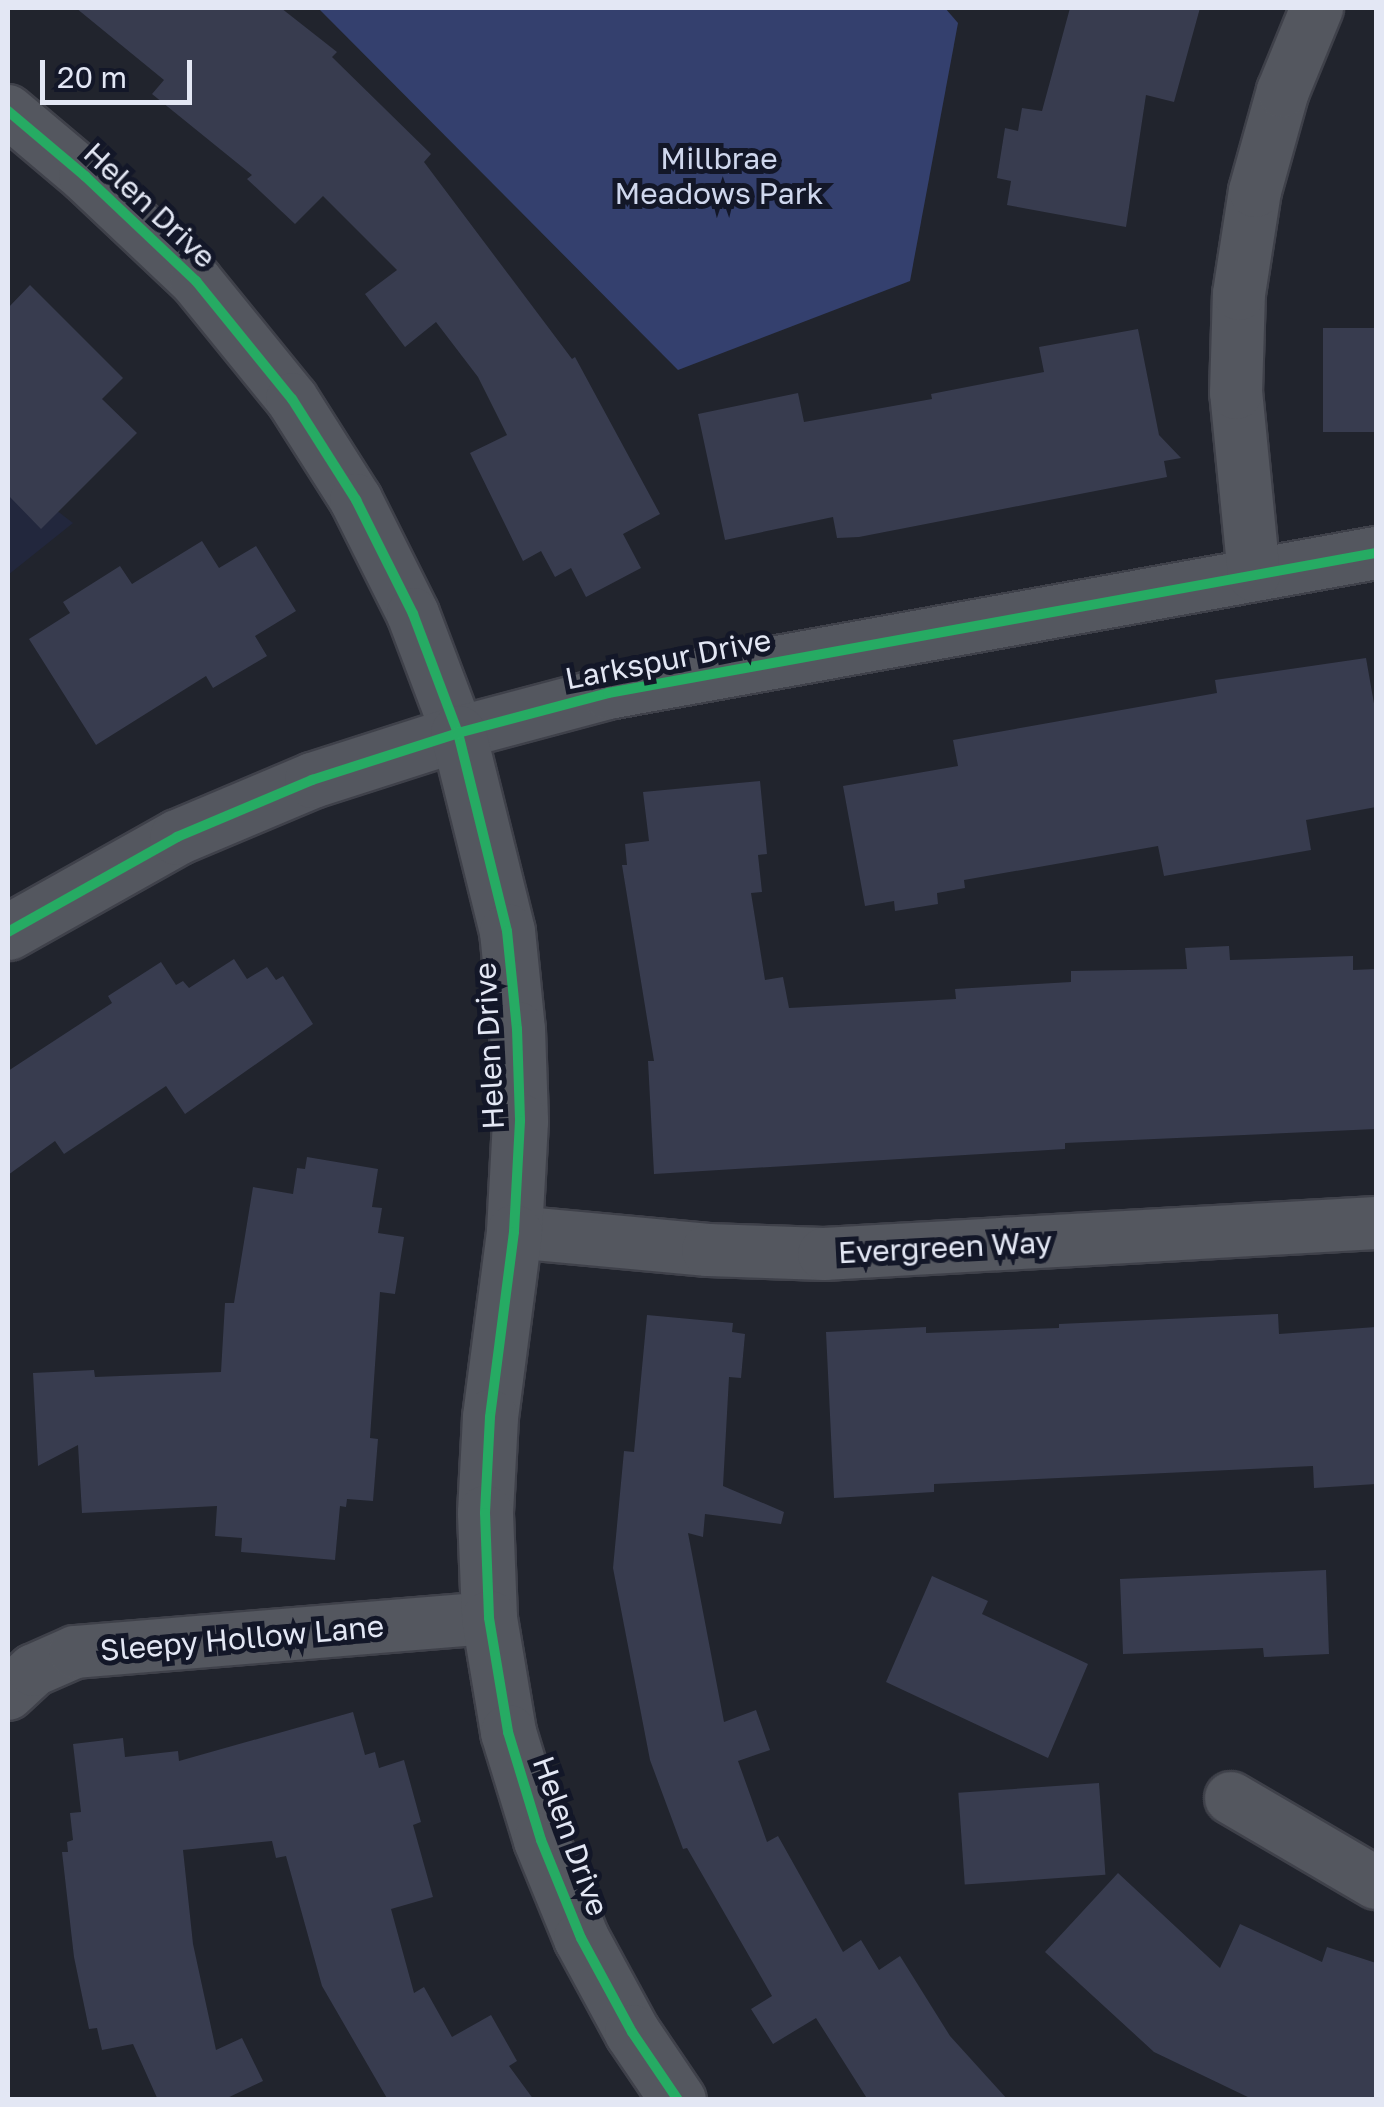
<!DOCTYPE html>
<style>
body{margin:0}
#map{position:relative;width:1384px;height:2107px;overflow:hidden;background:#21242d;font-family:"Golos Text",sans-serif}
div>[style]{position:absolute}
.built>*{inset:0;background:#22273d}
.green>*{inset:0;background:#34406e}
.building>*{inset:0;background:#383c4f;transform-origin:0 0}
.roads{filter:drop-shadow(2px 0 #3f414a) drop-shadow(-2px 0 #3f414a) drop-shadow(0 2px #3f414a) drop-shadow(0 -2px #3f414a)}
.minor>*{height:52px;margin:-26px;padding:0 26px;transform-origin:26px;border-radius:26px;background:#54575f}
.tertiary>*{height:55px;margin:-27.5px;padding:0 27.5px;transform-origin:27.5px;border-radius:27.5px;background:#54575f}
.cycleway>*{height:10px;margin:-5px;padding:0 5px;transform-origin:5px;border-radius:5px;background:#26ab63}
span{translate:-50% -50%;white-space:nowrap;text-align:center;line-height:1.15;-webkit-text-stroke:10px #131728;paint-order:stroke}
.park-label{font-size:30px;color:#cfd7ed}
.street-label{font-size:30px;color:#e3e7f4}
.frame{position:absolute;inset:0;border:10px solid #e3e7f4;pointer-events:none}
.scale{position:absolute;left:40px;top:60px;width:152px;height:45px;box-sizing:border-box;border:5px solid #e3e7f4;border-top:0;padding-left:12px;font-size:30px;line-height:35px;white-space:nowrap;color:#e3e7f4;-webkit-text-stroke:8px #131728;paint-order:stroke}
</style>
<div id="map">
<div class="built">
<div style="clip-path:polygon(8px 473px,73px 523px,8px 575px)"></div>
</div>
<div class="green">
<div style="clip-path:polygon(318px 8px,945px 8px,958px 23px,910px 281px,678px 370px)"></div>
</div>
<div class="building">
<div style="clip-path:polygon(76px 8px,281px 8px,337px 52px,332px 57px,431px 154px,424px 162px,572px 359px,575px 357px,660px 514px,623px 534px,641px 568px,586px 597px,571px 568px,555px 577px,541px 551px,523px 561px,470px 453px,507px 435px,478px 377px,436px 322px,405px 347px,365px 294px,397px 270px,323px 196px,295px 224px,247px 179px,252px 175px,152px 94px,164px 80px)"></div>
<div style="clip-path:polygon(1070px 8px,1200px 8px,1174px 102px,1146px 95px,1126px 227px,1007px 205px,1011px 181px,997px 178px,1005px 128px,1018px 131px,1022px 108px,1042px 111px)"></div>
<div style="clip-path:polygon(30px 285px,123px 378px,102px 399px,137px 433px,41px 529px,8px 495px,8px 308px)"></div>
<div style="left:1376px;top:328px;width:104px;height:53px;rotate:90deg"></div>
<div style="clip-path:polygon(1138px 329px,1159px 435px,1181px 458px,1164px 461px,1167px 477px,859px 537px,837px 538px,833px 517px,725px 540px,698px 414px,798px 393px,804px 422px,932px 399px,931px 394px,1044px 372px,1039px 347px)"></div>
<div style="clip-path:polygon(202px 541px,219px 568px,256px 546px,296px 611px,255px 636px,267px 656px,213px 688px,206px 676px,96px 745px,29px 639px,70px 613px,63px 602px,120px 566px,132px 584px)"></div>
<div style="clip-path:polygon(1366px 658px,1376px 715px,1376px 807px,1306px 820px,1311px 850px,1164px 876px,1158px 846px,964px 880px,965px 888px,937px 893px,938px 904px,895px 911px,894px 901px,865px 906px,843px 786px,958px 766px,953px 740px,1217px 693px,1215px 680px)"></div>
<div style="clip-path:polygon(760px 781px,767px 854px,758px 855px,762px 892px,751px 893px,765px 980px,783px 977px,789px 1008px,956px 999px,955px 989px,1071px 982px,1071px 971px,1187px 969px,1185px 948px,1229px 946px,1230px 960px,1353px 956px,1353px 970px,1376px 969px,1376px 1129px,1065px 1143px,1065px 1149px,654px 1174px,648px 1061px,654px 1061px,622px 865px,627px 865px,625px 844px,649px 841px,643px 792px)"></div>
<div style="clip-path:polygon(234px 959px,247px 979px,267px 967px,276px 980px,283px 976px,313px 1024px,185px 1114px,166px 1086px,64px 1154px,55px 1141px,8px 1175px,8px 1071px,112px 1003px,108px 996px,161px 962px,176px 985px,183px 981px,189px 988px)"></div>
<div style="clip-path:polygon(307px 1157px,378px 1169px,372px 1207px,382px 1208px,378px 1233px,404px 1237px,395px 1294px,380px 1292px,370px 1438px,378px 1439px,373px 1501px,347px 1499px,346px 1507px,340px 1506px,335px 1560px,241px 1552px,242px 1538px,215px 1536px,217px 1506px,82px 1513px,78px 1445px,38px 1466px,33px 1373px,94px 1370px,95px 1377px,221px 1372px,225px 1303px,234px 1303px,253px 1187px,293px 1194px,297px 1168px,305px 1169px)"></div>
<div style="clip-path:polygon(1278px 1314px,1279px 1334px,1376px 1327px,1376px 1484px,1314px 1488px,1313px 1466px,934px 1484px,934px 1492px,834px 1498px,826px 1332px,926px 1327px,926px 1333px,1059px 1328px,1059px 1324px)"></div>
<div style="clip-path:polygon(647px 1315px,733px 1323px,732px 1332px,745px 1334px,741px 1378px,729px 1377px,723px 1486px,784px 1512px,781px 1524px,705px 1514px,703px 1537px,688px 1533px,724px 1722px,756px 1710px,770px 1750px,738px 1761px,767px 1842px,778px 1836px,843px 1952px,861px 1940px,879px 1970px,900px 1956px,950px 2036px,1008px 2100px,868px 2100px,816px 2018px,773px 2044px,751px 2009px,772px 1996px,687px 1848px,683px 1849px,650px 1760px,613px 1568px,624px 1451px,634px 1452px)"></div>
<div style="clip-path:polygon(1326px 1570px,1329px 1654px,1264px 1657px,1263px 1648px,1123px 1654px,1120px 1579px)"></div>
<div style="clip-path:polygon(932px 1576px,988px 1601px,982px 1614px,1088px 1664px,1048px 1758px,886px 1682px)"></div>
<div style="clip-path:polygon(353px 1712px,365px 1755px,375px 1752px,379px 1768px,404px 1760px,421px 1822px,413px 1825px,433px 1897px,391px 1909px,414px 1993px,424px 1987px,452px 2037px,491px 2015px,517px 2061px,509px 2066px,534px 2100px,388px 2100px,322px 1986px,286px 1856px,276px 1858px,272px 1841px,183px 1850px,193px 1944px,216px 2050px,242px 2038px,263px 2081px,223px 2100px,158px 2100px,133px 2044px,102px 2050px,97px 2028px,89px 2029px,74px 1957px,62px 1852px,68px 1852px,67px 1842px,73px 1840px,70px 1813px,81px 1812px,73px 1744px,123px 1738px,125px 1757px,178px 1751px,179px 1761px)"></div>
<div style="left:1099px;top:1783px;width:92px;height:141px;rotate:86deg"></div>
<div style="clip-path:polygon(1118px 1873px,1220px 1968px,1240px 1924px,1322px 1962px,1327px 1947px,1376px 1963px,1376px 2100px,1254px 2100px,1154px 2052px,1045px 1952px)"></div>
</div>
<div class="roads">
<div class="minor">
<div style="left:8px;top:111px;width:101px;rotate:40.2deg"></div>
<div style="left:85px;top:176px;width:153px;rotate:43.4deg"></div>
<div style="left:196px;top:281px;width:152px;rotate:50.9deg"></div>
<div style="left:292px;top:399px;width:120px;rotate:57.6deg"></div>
<div style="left:356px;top:500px;width:127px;rotate:63.4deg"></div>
<div style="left:413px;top:614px;width:127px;rotate:69.3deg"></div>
<div style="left:458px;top:733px;width:155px;rotate:-14.9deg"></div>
<div style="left:608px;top:693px;width:781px;rotate:-10.33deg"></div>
<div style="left:1254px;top:575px;width:183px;rotate:-95.6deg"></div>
<div style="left:1236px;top:393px;width:99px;rotate:-88.3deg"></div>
<div style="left:1239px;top:294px;width:104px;rotate:-81.2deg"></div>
<div style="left:1255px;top:191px;width:104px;rotate:-74.4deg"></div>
<div style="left:1283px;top:91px;width:90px;rotate:-67.7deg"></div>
<div style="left:514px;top:1232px;width:195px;rotate:5.3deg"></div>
<div style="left:708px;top:1250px;width:116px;rotate:2deg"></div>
<div style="left:824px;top:1254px;width:553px;rotate:-3.21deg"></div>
<div style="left:8px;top:1694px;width:35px;rotate:-43deg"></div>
<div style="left:34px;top:1670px;width:45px;rotate:-23.7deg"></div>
<div style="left:75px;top:1652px;width:415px;rotate:-4.7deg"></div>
<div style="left:1231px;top:1798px;width:168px;rotate:30.4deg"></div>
</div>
<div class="tertiary">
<div style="left:8px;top:932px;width:194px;rotate:-29.3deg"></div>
<div style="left:177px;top:837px;width:147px;rotate:-22.9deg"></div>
<div style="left:312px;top:780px;width:153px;rotate:-17.8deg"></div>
<div style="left:458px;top:733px;width:204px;rotate:76.1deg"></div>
<div style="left:507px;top:931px;width:99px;rotate:84.2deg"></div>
<div style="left:517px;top:1029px;width:92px;rotate:88.1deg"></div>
<div style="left:520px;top:1121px;width:111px;rotate:93.1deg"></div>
<div style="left:514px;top:1232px;width:187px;rotate:97.4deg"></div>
<div style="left:490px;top:1417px;width:96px;rotate:93deg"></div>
<div style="left:485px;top:1513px;width:105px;rotate:87.8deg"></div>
<div style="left:489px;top:1618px;width:116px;rotate:80.5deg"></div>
<div style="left:508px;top:1732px;width:113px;rotate:73deg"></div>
<div style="left:541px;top:1840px;width:106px;rotate:67.8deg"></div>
<div style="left:581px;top:1938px;width:107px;rotate:61.5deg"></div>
<div style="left:632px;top:2032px;width:82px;rotate:55.9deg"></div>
</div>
</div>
<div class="cycleway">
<div style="left:8px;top:111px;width:101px;rotate:40.2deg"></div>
<div style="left:85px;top:176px;width:153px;rotate:43.4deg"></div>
<div style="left:196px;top:281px;width:152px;rotate:50.9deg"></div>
<div style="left:292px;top:399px;width:120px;rotate:57.6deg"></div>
<div style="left:356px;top:500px;width:127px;rotate:63.4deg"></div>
<div style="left:413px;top:614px;width:127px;rotate:69.3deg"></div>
<div style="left:458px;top:733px;width:204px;rotate:76.1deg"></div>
<div style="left:507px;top:931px;width:99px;rotate:84.2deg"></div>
<div style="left:517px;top:1029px;width:92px;rotate:88.1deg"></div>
<div style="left:520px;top:1121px;width:111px;rotate:93.1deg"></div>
<div style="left:514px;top:1232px;width:187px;rotate:97.4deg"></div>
<div style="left:490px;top:1417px;width:96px;rotate:93deg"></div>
<div style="left:485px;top:1513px;width:105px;rotate:87.8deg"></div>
<div style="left:489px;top:1618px;width:116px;rotate:80.5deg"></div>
<div style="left:508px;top:1732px;width:113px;rotate:73deg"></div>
<div style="left:541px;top:1840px;width:106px;rotate:67.8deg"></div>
<div style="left:581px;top:1938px;width:107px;rotate:61.5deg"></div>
<div style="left:632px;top:2032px;width:82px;rotate:55.9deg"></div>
<div style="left:8px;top:932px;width:194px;rotate:-29.3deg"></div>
<div style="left:177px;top:837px;width:147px;rotate:-22.9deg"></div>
<div style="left:312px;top:780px;width:153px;rotate:-17.8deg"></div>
<div style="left:458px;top:733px;width:155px;rotate:-14.9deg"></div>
<div style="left:608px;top:693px;width:781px;rotate:-10.33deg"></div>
</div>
<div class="park-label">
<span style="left:719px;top:175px">Millbrae<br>Meadows Park</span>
</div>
<div class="street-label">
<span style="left:150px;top:205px;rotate:43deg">Helen Drive</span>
<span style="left:668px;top:659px;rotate:-11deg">Larkspur Drive</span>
<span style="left:489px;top:1046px;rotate:-93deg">Helen Drive</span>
<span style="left:945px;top:1247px;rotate:-3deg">Evergreen Way</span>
<span style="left:242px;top:1638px;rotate:-5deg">Sleepy Hollow Lane</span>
<span style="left:571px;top:1836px;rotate:70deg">Helen Drive</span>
</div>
<div class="frame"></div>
<div class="scale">20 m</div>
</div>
